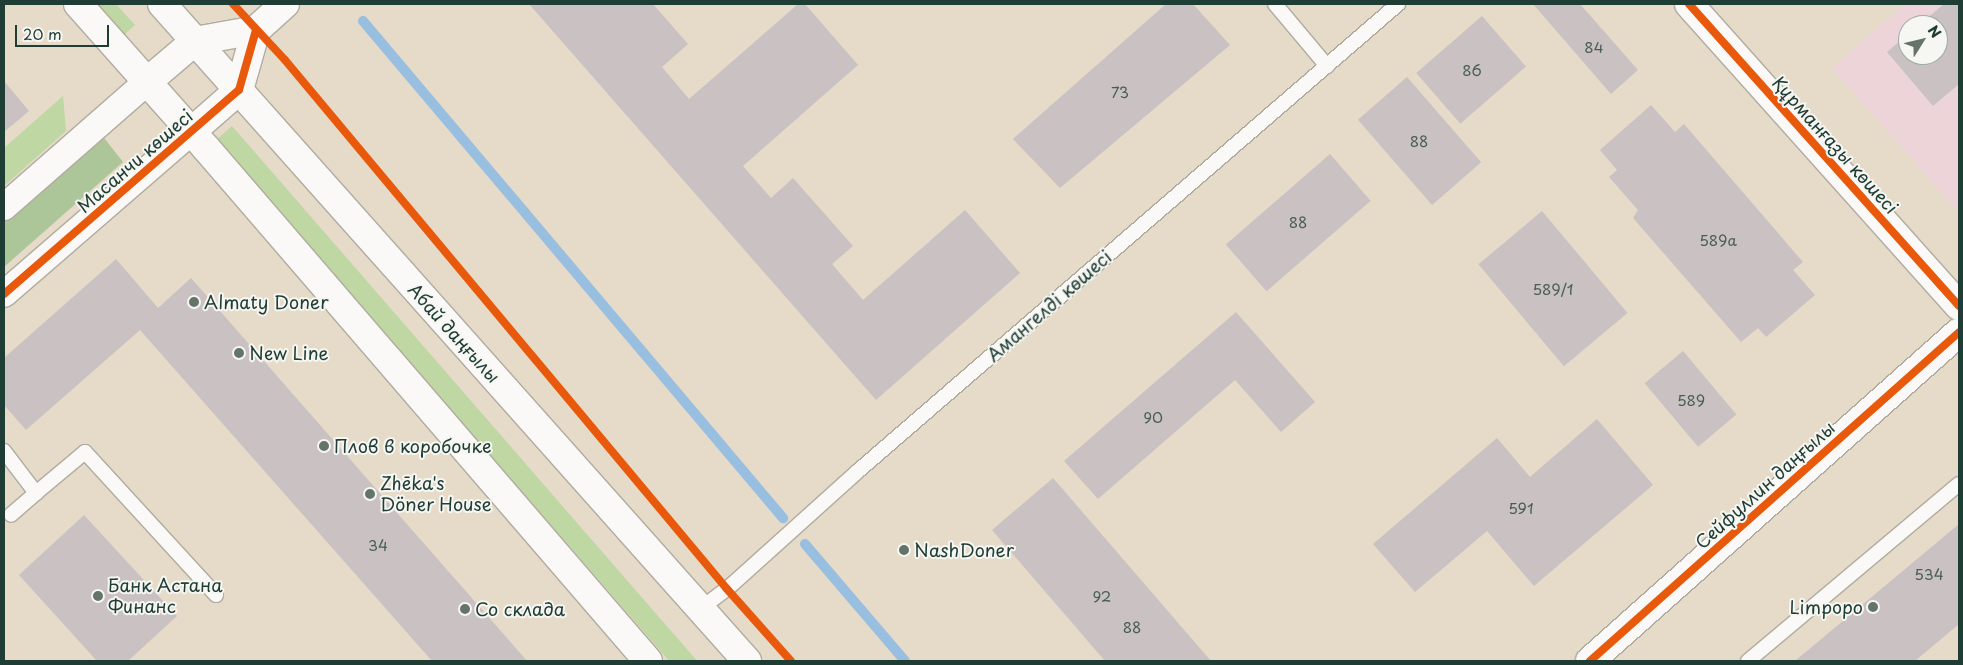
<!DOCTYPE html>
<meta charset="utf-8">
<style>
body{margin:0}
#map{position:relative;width:1963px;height:665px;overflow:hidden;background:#e6dac9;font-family:"Playpen Sans",sans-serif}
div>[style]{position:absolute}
.built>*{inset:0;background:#ecd4d8}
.green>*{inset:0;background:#bfd7a3;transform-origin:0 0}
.forest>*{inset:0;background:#adc699}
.stream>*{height:10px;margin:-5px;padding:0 5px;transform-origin:5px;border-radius:5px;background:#99bfe0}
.building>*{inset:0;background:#cac1c2;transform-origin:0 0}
.roads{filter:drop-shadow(1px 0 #b0aca0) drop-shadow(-1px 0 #b0aca0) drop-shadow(0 1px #b0aca0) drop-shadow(0 -1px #b0aca0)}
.service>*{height:14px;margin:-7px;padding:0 7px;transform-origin:7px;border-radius:7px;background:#fbf9f7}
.minor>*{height:26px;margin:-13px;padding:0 13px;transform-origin:13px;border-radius:13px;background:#fbf9f7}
.tertiary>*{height:28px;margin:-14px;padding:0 14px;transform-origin:14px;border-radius:14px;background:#fbf9f7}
.secondary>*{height:28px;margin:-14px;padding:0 14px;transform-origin:14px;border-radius:14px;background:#fbf9f7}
.cycleway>*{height:8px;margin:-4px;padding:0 4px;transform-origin:4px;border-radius:4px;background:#e8590c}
.dots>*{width:14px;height:14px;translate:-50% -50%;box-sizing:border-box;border:2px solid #f6f6f2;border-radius:50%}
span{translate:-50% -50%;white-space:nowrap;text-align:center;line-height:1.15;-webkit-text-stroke:4px #f6f6f2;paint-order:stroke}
.number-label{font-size:15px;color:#4a5e58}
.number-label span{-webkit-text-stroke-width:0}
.street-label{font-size:18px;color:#1f3d34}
.poi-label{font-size:18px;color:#1f3d34}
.left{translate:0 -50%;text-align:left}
.right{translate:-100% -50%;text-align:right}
.frame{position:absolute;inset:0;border:5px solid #1f3d34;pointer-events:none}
.north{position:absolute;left:1898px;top:15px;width:50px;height:50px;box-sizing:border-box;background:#f6f6f2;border:1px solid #a0aca6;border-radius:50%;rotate:54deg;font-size:14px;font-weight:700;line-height:20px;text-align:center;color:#1f3d34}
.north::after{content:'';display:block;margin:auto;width:18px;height:22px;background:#657468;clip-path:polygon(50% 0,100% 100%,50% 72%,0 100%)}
.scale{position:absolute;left:15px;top:25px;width:94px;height:22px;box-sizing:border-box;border:2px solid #1f3d34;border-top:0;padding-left:6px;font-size:15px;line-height:18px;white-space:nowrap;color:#1f3d34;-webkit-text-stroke:4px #f6f6f2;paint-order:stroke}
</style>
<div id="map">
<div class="built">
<div style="clip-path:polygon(evenodd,1905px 4px,1959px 4px,1959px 213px,1832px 68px,1905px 4px,1908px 25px,1938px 25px,1938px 55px,1908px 55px,1908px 25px)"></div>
</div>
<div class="green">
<div style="clip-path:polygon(85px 4px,116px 4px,135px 25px,117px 41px)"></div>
<div style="clip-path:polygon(63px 96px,66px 131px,4px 186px,4px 148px)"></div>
<div style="left:232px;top:126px;width:713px;height:21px;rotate:49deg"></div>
</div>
<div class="forest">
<div style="clip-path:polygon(101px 134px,123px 162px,4px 267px,4px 218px)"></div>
</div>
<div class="stream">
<div style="left:363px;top:21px;width:651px;rotate:49.8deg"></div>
<div style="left:805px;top:544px;width:154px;rotate:49.5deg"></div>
</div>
<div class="building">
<div style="clip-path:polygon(529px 4px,653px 4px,688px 44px,662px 67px,689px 99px,798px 4px,805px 4px,858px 65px,743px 166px,771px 198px,793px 178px,853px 246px,832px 264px,863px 300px,965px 210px,1020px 273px,876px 400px)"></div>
<div style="clip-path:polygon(1166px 4px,1193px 4px,1230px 45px,1060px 188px,1013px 139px)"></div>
<div style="clip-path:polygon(1533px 4px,1580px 4px,1638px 70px,1611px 94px)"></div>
<div style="clip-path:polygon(1944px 4px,1959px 4px,1959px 84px,1933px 106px,1887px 52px,1908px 34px,1908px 55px,1938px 55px,1938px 25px,1919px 25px)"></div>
<div style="left:1482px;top:16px;width:67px;height:87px;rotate:49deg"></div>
<div style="left:1407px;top:77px;width:113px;height:65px;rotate:49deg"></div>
<div style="clip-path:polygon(4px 81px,29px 111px,4px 132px)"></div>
<div style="clip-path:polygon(1651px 105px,1675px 132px,1684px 124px,1803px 262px,1793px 270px,1815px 295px,1766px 337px,1758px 328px,1741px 342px,1633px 218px,1638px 210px,1609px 177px,1617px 170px,1600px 150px)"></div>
<div style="left:1330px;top:154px;width:62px;height:138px;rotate:49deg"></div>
<div style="left:1542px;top:211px;width:133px;height:83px;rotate:50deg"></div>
<div style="clip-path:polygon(116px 259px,158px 308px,191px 278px,527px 661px,432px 661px,140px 330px,26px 430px,4px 405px,4px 358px)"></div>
<div style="clip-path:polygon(1236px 312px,1315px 402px,1281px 432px,1235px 380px,1098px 499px,1064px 461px)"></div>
<div style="left:1683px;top:351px;width:83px;height:50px;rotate:50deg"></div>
<div style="clip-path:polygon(1597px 419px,1653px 485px,1534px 586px,1487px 531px,1415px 592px,1373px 544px,1497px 438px,1530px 477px)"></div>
<div style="clip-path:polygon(1053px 478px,1211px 661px,1105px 661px,992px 530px)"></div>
<div style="clip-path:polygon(84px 515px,177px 616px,128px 661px,97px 661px,19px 575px)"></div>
<div style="clip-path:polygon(1959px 524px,1959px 624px,1915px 661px,1795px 661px)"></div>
</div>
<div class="roads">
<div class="service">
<div style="left:1275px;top:4px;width:81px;rotate:50deg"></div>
<div style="left:4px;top:451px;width:53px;rotate:52.7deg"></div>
<div style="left:36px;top:493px;width:33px;rotate:139deg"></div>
<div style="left:36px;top:493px;width:64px;rotate:-39.9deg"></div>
<div style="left:85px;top:452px;width:194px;rotate:47.5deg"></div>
<div style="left:700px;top:609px;width:34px;rotate:-37deg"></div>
<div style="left:727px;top:589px;width:176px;rotate:-42deg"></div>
<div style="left:858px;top:471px;width:714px;rotate:-40.85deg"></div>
<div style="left:1748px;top:661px;width:275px;rotate:-40deg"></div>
</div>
<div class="minor">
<div style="left:4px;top:207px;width:190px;rotate:-41.2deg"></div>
<div style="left:4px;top:294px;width:247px;rotate:-40.9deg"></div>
</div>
<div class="tertiary">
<div style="left:1689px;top:4px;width:405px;rotate:48.2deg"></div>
<div style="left:147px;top:82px;width:63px;rotate:-40.5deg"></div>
<div style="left:195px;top:41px;width:62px;rotate:-10.2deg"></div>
<div style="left:256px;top:30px;width:39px;rotate:-42deg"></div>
<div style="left:191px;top:132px;width:64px;rotate:-41.2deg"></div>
<div style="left:239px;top:90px;width:62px;rotate:-74.2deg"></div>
</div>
<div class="secondary">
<div style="left:78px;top:4px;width:193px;rotate:48.4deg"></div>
<div style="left:206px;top:148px;width:677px;rotate:49.25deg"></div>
<div style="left:162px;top:4px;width:880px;rotate:48.32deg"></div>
<div style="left:1590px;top:661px;width:494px;rotate:-41.7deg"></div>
</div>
</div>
<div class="cycleway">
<div style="left:233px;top:4px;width:76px;rotate:47.1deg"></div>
<div style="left:285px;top:60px;width:689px;rotate:50.12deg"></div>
<div style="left:727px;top:589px;width:96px;rotate:48.4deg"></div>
<div style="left:1689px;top:4px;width:405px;rotate:48.2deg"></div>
<div style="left:4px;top:294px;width:311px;rotate:-41deg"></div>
<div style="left:239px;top:90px;width:62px;rotate:-74.2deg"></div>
<div style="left:1590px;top:661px;width:494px;rotate:-41.7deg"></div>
</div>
<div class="dots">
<div style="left:194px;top:302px;background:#657468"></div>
<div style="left:239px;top:353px;background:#657468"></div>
<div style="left:324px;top:446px;background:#657468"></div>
<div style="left:370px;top:494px;background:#657468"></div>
<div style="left:904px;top:550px;background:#657468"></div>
<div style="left:98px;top:596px;background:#657468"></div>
<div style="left:1873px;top:607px;background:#657468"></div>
<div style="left:465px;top:609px;background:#657468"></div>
</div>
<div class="number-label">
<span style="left:1594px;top:47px">84</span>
<span style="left:1472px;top:70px">86</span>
<span style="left:1120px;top:92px">73</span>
<span style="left:1419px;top:141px">88</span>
<span style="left:1298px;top:222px">88</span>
<span style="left:1718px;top:240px">589а</span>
<span style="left:1553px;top:289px">589/1</span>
<span style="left:1691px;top:400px">589</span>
<span style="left:1153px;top:417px">90</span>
<span style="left:1521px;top:508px">591</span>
<span style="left:378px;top:545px">34</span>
<span style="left:1929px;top:574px">534</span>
<span style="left:1102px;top:596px">92</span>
<span style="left:1132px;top:627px">88</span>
</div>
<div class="street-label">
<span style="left:1835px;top:145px;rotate:48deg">Құрманғазы көшесі</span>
<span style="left:135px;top:161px;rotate:-41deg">Масанчи көшесі</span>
<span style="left:1049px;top:306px;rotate:-41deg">Амангелді көшесі</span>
<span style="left:454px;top:333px;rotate:48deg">Абай даңғылы</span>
<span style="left:1765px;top:485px;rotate:-42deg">Сейфуллин даңғылы</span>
</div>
<div class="poi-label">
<span class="left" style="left:204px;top:302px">Almaty Doner</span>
<span class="left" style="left:249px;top:353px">New Line</span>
<span class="left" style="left:334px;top:446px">Плов в коробочке</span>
<span class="left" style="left:380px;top:494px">Zhēka's<br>Döner House</span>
<span class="left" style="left:914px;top:550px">NashDoner</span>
<span class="left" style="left:108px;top:596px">Банк Астана<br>Финанс</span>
<span class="right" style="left:1863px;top:607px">Limpopo</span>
<span class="left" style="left:475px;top:609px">Со склада</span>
</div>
<div class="frame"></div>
<div class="north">N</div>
<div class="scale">20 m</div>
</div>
